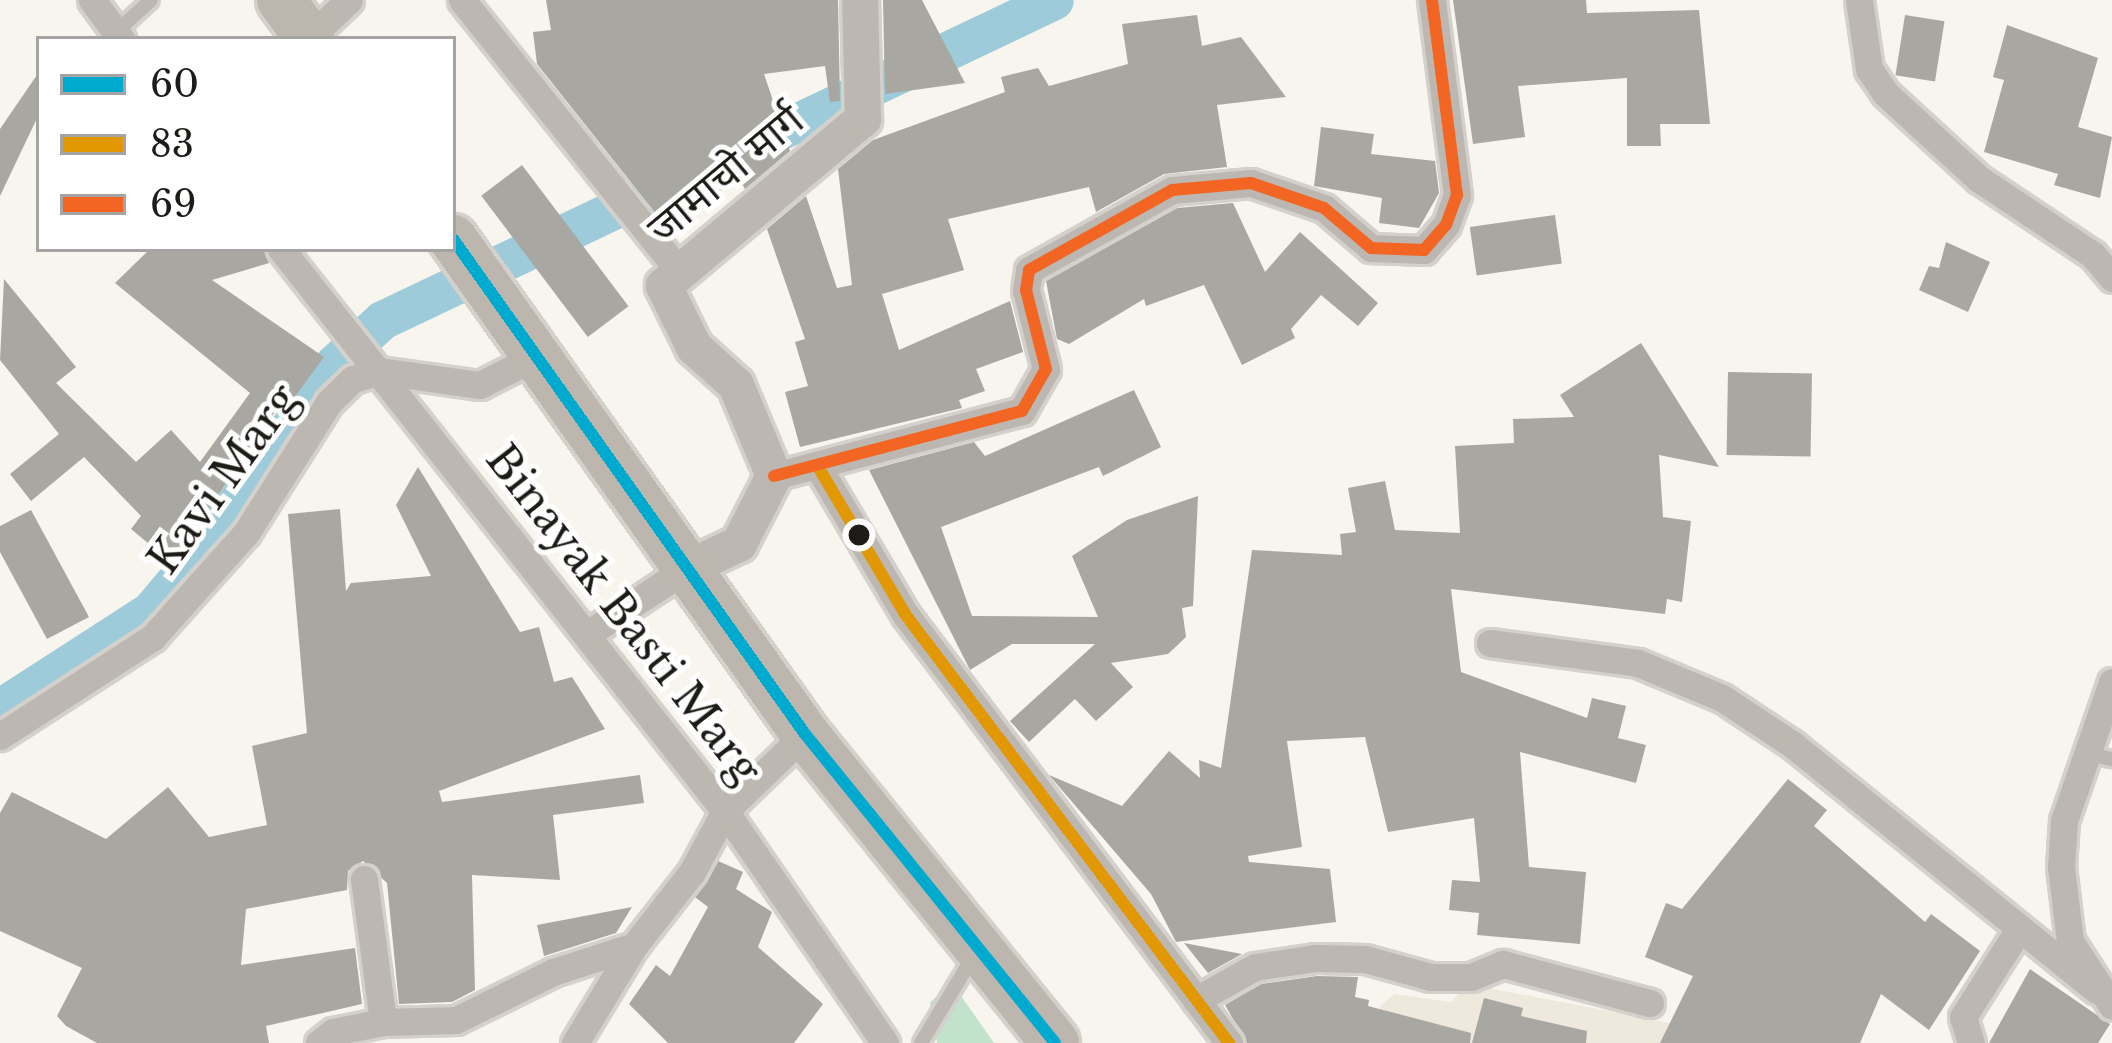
<!DOCTYPE html>
<meta charset="utf-8">
<style>
body{margin:0}
#map{position:relative;width:2112px;height:1043px;overflow:hidden;background:#f8f5ee;font-family:"Libre Baskerville","Noto Sans Devanagari",serif}
div>[style]{position:absolute}
.built>*{inset:0;background:#efe8dc}
.green>*{inset:0;background:#c3e2cc}
.canal>*{height:39px;margin:-19.5px;padding:0 19.5px;transform-origin:19.5px;border-radius:19.5px;background:#9dcbda}
.building>*{inset:0;background:#a9a7a2;transform-origin:0 0}
.roads{filter:drop-shadow(3px 0 #d4d1cc) drop-shadow(-3px 0 #d4d1cc) drop-shadow(0 3px #d4d1cc) drop-shadow(0 -3px #d4d1cc)}
.service>*{height:14px;margin:-7px;padding:0 7px;transform-origin:7px;border-radius:7px;background:#bcb7b0}
.minor>*{height:27px;margin:-13.5px;padding:0 13.5px;transform-origin:13.5px;border-radius:13.5px;background:#bcb7b0}
.tertiary>*{height:36px;margin:-18px;padding:0 18px;transform-origin:18px;border-radius:18px;background:#bcb7b0}
.trunk>*{height:48px;margin:-24px;padding:0 24px;transform-origin:24px;border-radius:24px;background:#bcb6ae}
.bus-1>*{height:12px;margin:-6px;padding:0 6px;transform-origin:6px;border-radius:6px;background:#00a9ce}
.bus-2>*{height:12px;margin:-6px;padding:0 6px;transform-origin:6px;border-radius:6px;background:#e19802}
.bus-3>*{height:12px;margin:-6px;padding:0 6px;transform-origin:6px;border-radius:6px;background:#f26522}
.dots>*{width:33px;height:33px;translate:-50% -50%;box-sizing:border-box;border:6px solid #fff;border-radius:50%}
span{translate:-50% -50%;white-space:nowrap;text-align:center;line-height:1.15;-webkit-text-stroke:10px #fff;paint-order:stroke}
.street-label{font-size:42px;color:#1d1b17}
.legend{position:absolute;left:36px;top:36px;width:420px;height:216px;box-sizing:border-box;background:#fff;border:3px solid #a5a4a2;margin:0;padding:15px 21px;list-style:none;font-size:36px;color:#1d1b17}
.legend li{display:flex;align-items:center;gap:24px;height:60px}
.legend b{width:60px;border:3px solid #a5a4a2}
</style>
<div id="map">
<div class="built">
<div style="clip-path:polygon(1468px 984px,1670px 1023px,1696px 1043px,1371px 1043px,1381px 1005px,1395px 994px,1451px 1002px)"></div>
</div>
<div class="green">
<div style="clip-path:polygon(947px 989px,959px 993px,994px 1043px,937px 1043px,930px 1002px)"></div>
</div>
<div class="canal">
<div style="left:0;top:708px;width:179px;rotate:-32.9deg"></div>
<div style="left:150px;top:611px;width:87px;rotate:-49.7deg"></div>
<div style="left:206px;top:545px;width:222px;rotate:-54.7deg"></div>
<div style="left:334px;top:364px;width:65px;rotate:-42.5deg"></div>
<div style="left:382px;top:320px;width:744px;rotate:-25.46deg"></div>
</div>
<div class="building">
<div style="clip-path:polygon(546px 0,838px 0,840px 101px,830px 102px,825px 66px,764px 74px,790px 151px,745px 189px,738px 177px,669px 230px,537px 64px,533px 32px,551px 30px)"></div>
<div style="clip-path:polygon(883px 0,922px 0,965px 83px,885px 94px)"></div>
<div style="clip-path:polygon(1453px 0,1586px 0,1587px 13px,1699px 10px,1710px 124px,1660px 124px,1661px 146px,1627px 146px,1627px 78px,1518px 86px,1525px 137px,1473px 144px)"></div>
<div style="clip-path:polygon(1197px 15px,1202px 46px,1241px 37px,1286px 97px,1217px 105px,1227px 167px,1164px 174px,1096px 212px,1089px 187px,948px 219px,964px 270px,882px 294px,899px 350px,1010px 301px,1023px 352px,976px 369px,985px 391px,959px 400px,962px 408px,800px 447px,785px 392px,808px 386px,795px 342px,805px 339px,767px 229px,806px 196px,837px 288px,852px 285px,838px 169px,873px 140px,1005px 92px,1001px 77px,1038px 68px,1049px 86px,1128px 64px,1122px 24px)"></div>
<div style="left:1905px;top:15px;width:40px;height:61px;rotate:9deg"></div>
<div style="clip-path:polygon(2007px 25px,2098px 58px,2078px 127px,2112px 137px,2100px 198px,2054px 185px,2058px 174px,1984px 152px,2004px 80px,1993px 77px)"></div>
<div style="clip-path:polygon(39px 72px,39px 114px,0 196px,0 129px)"></div>
<div style="clip-path:polygon(1321px 127px,1374px 134px,1371px 154px,1435px 161px,1439px 193px,1419px 228px,1379px 223px,1382px 198px,1314px 186px)"></div>
<div style="left:522px;top:165px;width:177px;height:51px;rotate:53deg"></div>
<div style="clip-path:polygon(1233px 203px,1265px 272px,1300px 232px,1378px 303px,1358px 326px,1321px 295px,1291px 329px,1295px 338px,1242px 365px,1204px 285px,1146px 306px,1144px 299px,1069px 344px,1057px 339px,1046px 281px,1177px 208px)"></div>
<div style="left:1555px;top:215px;width:49px;height:86px;rotate:82deg"></div>
<div style="clip-path:polygon(1946px 242px,1990px 262px,1968px 312px,1919px 290px,1929px 266px,1939px 268px)"></div>
<div style="clip-path:polygon(150px 249px,263px 249px,269px 263px,212px 280px,324px 357px,291px 402px,285px 397px,172px 563px,131px 529px,141px 516px,84px 457px,31px 501px,10px 474px,59px 434px,0 360px,4px 279px,76px 367px,56px 383px,136px 462px,171px 430px,200px 462px,250px 393px,115px 283px)"></div>
<div style="clip-path:polygon(1641px 343px,1719px 467px,1659px 455px,1663px 517px,1691px 521px,1682px 602px,1667px 599px,1665px 614px,1451px 589px,1461px 672px,1587px 718px,1592px 698px,1626px 706px,1618px 738px,1646px 745px,1636px 783px,1520px 752px,1529px 867px,1586px 872px,1580px 944px,1477px 935px,1479px 913px,1449px 910px,1452px 880px,1480px 882px,1474px 818px,1388px 832px,1365px 737px,1287px 741px,1302px 847px,1248px 856px,1249px 862px,1330px 869px,1336px 922px,1176px 942px,1151px 894px,1049px 775px,1122px 806px,1169px 751px,1200px 778px,1199px 760px,1221px 768px,1252px 550px,1342px 555px,1340px 534px,1356px 532px,1348px 488px,1385px 481px,1395px 530px,1460px 533px,1455px 446px,1514px 443px,1513px 419px,1574px 417px,1560px 395px)"></div>
<div style="left:1728px;top:372px;width:84px;height:83px;rotate:1deg"></div>
<div style="clip-path:polygon(1134px 390px,1161px 447px,1103px 476px,1099px 467px,941px 527px,972px 616px,1098px 617px,1072px 556px,1127px 520px,1198px 496px,1193px 606px,1182px 608px,1186px 637px,1168px 654px,1111px 663px,1133px 687px,1096px 721px,1075px 699px,1029px 742px,1010px 721px,1095px 644px,1012px 644px,970px 670px,869px 470px,974px 442px,985px 456px)"></div>
<div style="clip-path:polygon(418px 467px,520px 632px,539px 627px,554px 682px,572px 677px,605px 729px,439px 791px,442px 802px,640px 775px,644px 803px,553px 815px,560px 880px,472px 875px,475px 990px,452px 1002px,399px 1004px,387px 883px,363px 861px,348px 871px,347px 890px,246px 909px,241px 965px,355px 948px,362px 1004px,266px 1026px,269px 1043px,97px 1043px,66px 1026px,57px 1016px,82px 968px,0 931px,0 813px,12px 792px,106px 839px,168px 787px,209px 837px,267px 825px,252px 746px,307px 733px,288px 514px,340px 509px,346px 591px,351px 583px,431px 576px,396px 505px)"></div>
<div style="clip-path:polygon(31px 510px,89px 617px,47px 639px,0 552px,0 526px)"></div>
<div style="clip-path:polygon(1788px 779px,1827px 810px,1814px 826px,1925px 922px,1931px 914px,1980px 951px,1929px 1030px,1881px 994px,1860px 1043px,1660px 1043px,1693px 976px,1645px 957px,1666px 903px,1682px 909px)"></div>
<div style="clip-path:polygon(718px 861px,743px 872px,736px 889px,772px 912px,758px 947px,823px 1004px,794px 1043px,668px 1043px,629px 1004px,656px 965px,670px 976px,708px 907px,695px 897px)"></div>
<div style="clip-path:polygon(632px 907px,616px 933px,544px 956px,537px 925px)"></div>
<div style="clip-path:polygon(1184px 943px,1242px 954px,1208px 973px)"></div>
<div style="clip-path:polygon(2030px 969px,2110px 1024px,2098px 1043px,1989px 1043px)"></div>
<div style="clip-path:polygon(1317px 976px,1358px 977px,1355px 997px,1369px 1000px,1368px 1006px,1471px 1033px,1470px 1043px,1247px 1043px,1225px 1005px,1261px 984px)"></div>
<div style="clip-path:polygon(1484px 998px,1523px 1008px,1521px 1016px,1587px 1031px,1586px 1043px,1472px 1043px)"></div>
</div>
<div class="roads">
<div class="service">
<div style="left:116px;top:32px;width:47px;rotate:-42.4deg"></div>
<div style="left:2085px;top:753px;width:28px;rotate:13deg"></div>
<div style="left:921px;top:1043px;width:103px;rotate:-58.9deg"></div>
</div>
<div class="minor">
<div style="left:92px;top:0;width:49px;rotate:53.4deg"></div>
<div style="left:462px;top:0;width:344px;rotate:51.3deg"></div>
<div style="left:1859px;top:0;width:70px;rotate:81.8deg"></div>
<div style="left:1869px;top:69px;width:29px;rotate:56deg"></div>
<div style="left:1885px;top:93px;width:127px;rotate:42.5deg"></div>
<div style="left:1979px;top:179px;width:137px;rotate:33.7deg"></div>
<div style="left:2093px;top:255px;width:30px;rotate:50deg"></div>
<div style="left:309px;top:38px;width:55px;rotate:-43.5deg"></div>
<div style="left:281px;top:249px;width:716px;rotate:51.69deg"></div>
<div style="left:725px;top:811px;width:282px;rotate:55.4deg"></div>
<div style="left:817px;top:465px;width:173px;rotate:59.4deg"></div>
<div style="left:905px;top:614px;width:538px;rotate:52.94deg"></div>
<div style="left:774px;top:476px;width:256px;rotate:-14.7deg"></div>
<div style="left:1022px;top:411px;width:48px;rotate:-60.3deg"></div>
<div style="left:1046px;top:369px;width:81px;rotate:-104.2deg"></div>
<div style="left:1026px;top:290px;width:20px;rotate:-81deg"></div>
<div style="left:1029px;top:270px;width:164px;rotate:-29.2deg"></div>
<div style="left:1172px;top:190px;width:79px;rotate:-5.1deg"></div>
<div style="left:1251px;top:183px;width:77px;rotate:18.9deg"></div>
<div style="left:1324px;top:208px;width:62px;rotate:40.4deg"></div>
<div style="left:1371px;top:248px;width:53px;rotate:2.2deg"></div>
<div style="left:1424px;top:250px;width:33px;rotate:-49deg"></div>
<div style="left:1446px;top:225px;width:32px;rotate:-70deg"></div>
<div style="left:1457px;top:195px;width:197px;rotate:-97.3deg"></div>
<div style="left:589px;top:633px;width:116px;rotate:-33.4deg"></div>
<div style="left:1490px;top:643px;width:149px;rotate:7.7deg"></div>
<div style="left:1638px;top:663px;width:91px;rotate:22.6deg"></div>
<div style="left:1722px;top:698px;width:85px;rotate:33.5deg"></div>
<div style="left:1793px;top:745px;width:390px;rotate:38.9deg"></div>
<div style="left:2112px;top:682px;width:147px;rotate:109.1deg"></div>
<div style="left:2064px;top:821px;width:46px;rotate:93.7deg"></div>
<div style="left:2061px;top:867px;width:75px;rotate:83.1deg"></div>
<div style="left:2070px;top:941px;width:77px;rotate:57.1deg"></div>
<div style="left:0;top:736px;width:182px;rotate:-32.9deg"></div>
<div style="left:153px;top:637px;width:140px;rotate:-48.2deg"></div>
<div style="left:246px;top:533px;width:155px;rotate:-57.6deg"></div>
<div style="left:329px;top:402px;width:33px;rotate:-44deg"></div>
<div style="left:353px;top:379px;width:28px;rotate:-17deg"></div>
<div style="left:380px;top:371px;width:101px;rotate:8deg"></div>
<div style="left:480px;top:385px;width:64px;rotate:-27deg"></div>
<div style="left:364px;top:879px;width:144px;rotate:82.4deg"></div>
<div style="left:1196px;top:1000px;width:68px;rotate:-29.2deg"></div>
<div style="left:1255px;top:967px;width:62px;rotate:-8.4deg"></div>
<div style="left:1316px;top:958px;width:49px;rotate:1.2deg"></div>
<div style="left:1365px;top:959px;width:68px;rotate:15.3deg"></div>
<div style="left:1431px;top:977px;width:40px"></div>
<div style="left:1471px;top:977px;width:35px;rotate:-22deg"></div>
<div style="left:1503px;top:964px;width:152px;rotate:14.9deg"></div>
<div style="left:319px;top:1043px;width:18px;rotate:-38deg"></div>
<div style="left:333px;top:1032px;width:51px;rotate:-11.3deg"></div>
<div style="left:383px;top:1022px;width:73px;rotate:-1.6deg"></div>
<div style="left:456px;top:1020px;width:108px;rotate:-26.3deg"></div>
<div style="left:553px;top:972px;width:85px;rotate:-17.8deg"></div>
<div style="left:575px;top:1043px;width:114px;rotate:-58.7deg"></div>
<div style="left:634px;top:946px;width:94px;rotate:-51.9deg"></div>
<div style="left:692px;top:872px;width:69px;rotate:-61.6deg"></div>
<div style="left:725px;top:811px;width:111px;rotate:-43.9deg"></div>
<div style="left:1971px;top:1043px;width:27px;rotate:-107deg"></div>
<div style="left:1963px;top:1017px;width:104px;rotate:-57.5deg"></div>
</div>
<div class="tertiary">
<div style="left:686px;top:569px;width:59px;rotate:-25.3deg"></div>
<div style="left:739px;top:544px;width:76px;rotate:-62.8deg"></div>
<div style="left:774px;top:476px;width:99px;rotate:-112.7deg"></div>
<div style="left:736px;top:385px;width:57px;rotate:-137.9deg"></div>
<div style="left:694px;top:347px;width:68px;rotate:-116.2deg"></div>
<div style="left:664px;top:286px;width:260px;rotate:-40deg"></div>
<div style="left:863px;top:119px;width:119px;rotate:-91.4deg"></div>
</div>
<div class="trunk">
<div style="left:281px;top:0;width:49px;rotate:53.4deg"></div>
<div style="left:453px;top:239px;width:607px;rotate:54.58deg"></div>
<div style="left:805px;top:734px;width:397px;rotate:51deg"></div>
</div>
</div>
<div class="bus-1">
<div style="left:453px;top:239px;width:607px;rotate:54.58deg"></div>
<div style="left:805px;top:734px;width:397px;rotate:51deg"></div>
</div>
<div class="bus-2">
<div style="left:817px;top:465px;width:173px;rotate:59.4deg"></div>
<div style="left:905px;top:614px;width:538px;rotate:52.94deg"></div>
</div>
<div class="bus-3">
<div style="left:774px;top:476px;width:256px;rotate:-14.7deg"></div>
<div style="left:1022px;top:411px;width:48px;rotate:-60.3deg"></div>
<div style="left:1046px;top:369px;width:81px;rotate:-104.2deg"></div>
<div style="left:1026px;top:290px;width:20px;rotate:-81deg"></div>
<div style="left:1029px;top:270px;width:164px;rotate:-29.2deg"></div>
<div style="left:1172px;top:190px;width:79px;rotate:-5.1deg"></div>
<div style="left:1251px;top:183px;width:77px;rotate:18.9deg"></div>
<div style="left:1324px;top:208px;width:62px;rotate:40.4deg"></div>
<div style="left:1371px;top:248px;width:53px;rotate:2.2deg"></div>
<div style="left:1424px;top:250px;width:33px;rotate:-49deg"></div>
<div style="left:1446px;top:225px;width:32px;rotate:-70deg"></div>
<div style="left:1457px;top:195px;width:197px;rotate:-97.3deg"></div>
</div>
<div class="dots">
<div style="left:859px;top:535px;background:#1d1b17"></div>
</div>
<div class="street-label">
<span style="left:725px;top:174px;rotate:-40deg">जामाचो मार्ग</span>
<span style="left:223px;top:479px;rotate:-54deg">Kavi Marg</span>
<span style="left:624px;top:614px;rotate:52deg">Binayak Basti Marg</span>
</div>
<ul class="legend">
<li><b style="height:15px;background:#00a9ce"></b>60</li>
<li><b style="height:15px;background:#e19802"></b>83</li>
<li><b style="height:15px;background:#f26522"></b>69</li>
</ul>
</div>
